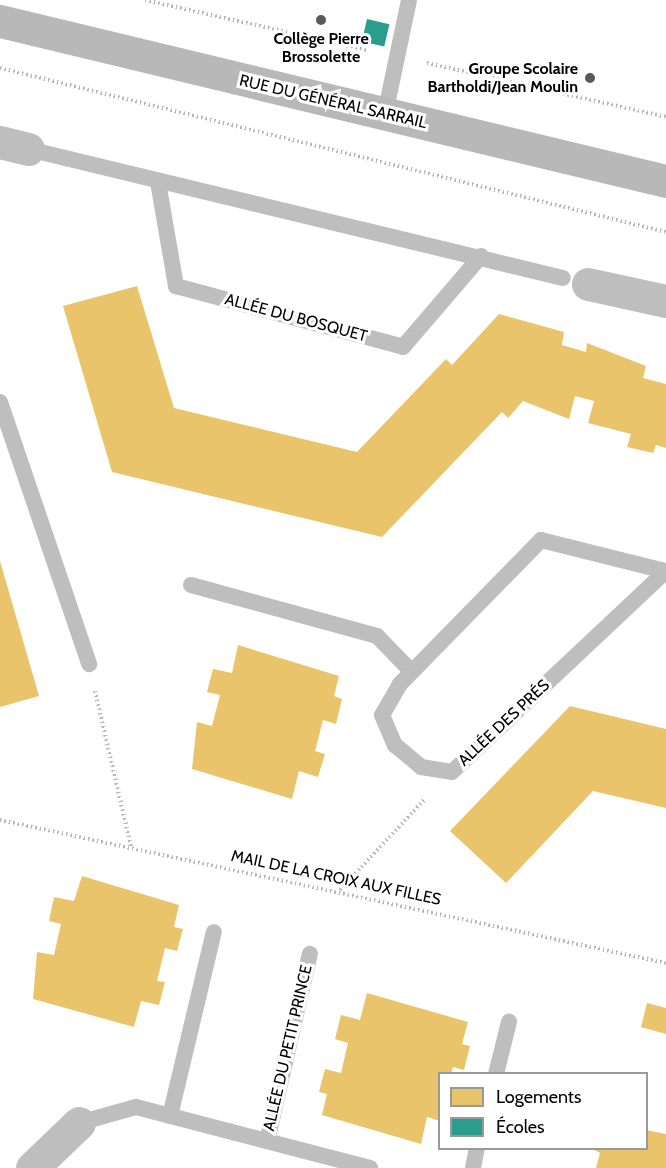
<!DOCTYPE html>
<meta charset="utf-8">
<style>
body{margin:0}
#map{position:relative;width:666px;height:1168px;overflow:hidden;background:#fff;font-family:Cabin,sans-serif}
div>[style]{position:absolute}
.homes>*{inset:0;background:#e9c46a}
.schools>*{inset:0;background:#2a9d8f;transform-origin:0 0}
.path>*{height:4px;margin-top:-2px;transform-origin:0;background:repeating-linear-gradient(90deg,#b9b9b9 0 1.5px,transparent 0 4.5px)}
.service>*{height:16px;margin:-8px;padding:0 8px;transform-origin:8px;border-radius:8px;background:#bebebe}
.minor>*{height:33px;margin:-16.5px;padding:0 16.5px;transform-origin:16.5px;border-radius:16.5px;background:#bebebe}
.secondary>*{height:33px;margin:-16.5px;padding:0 16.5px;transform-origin:16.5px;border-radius:16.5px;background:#b8b8b8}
.dots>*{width:16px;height:16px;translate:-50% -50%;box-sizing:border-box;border:3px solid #fff;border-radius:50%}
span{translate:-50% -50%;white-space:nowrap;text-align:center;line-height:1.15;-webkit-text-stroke:6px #fff;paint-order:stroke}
.poi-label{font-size:16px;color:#000;font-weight:700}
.right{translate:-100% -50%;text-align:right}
.street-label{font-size:16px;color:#000}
.legend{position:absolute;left:438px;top:1072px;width:210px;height:78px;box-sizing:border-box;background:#fff;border:2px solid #999;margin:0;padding:8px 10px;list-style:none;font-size:18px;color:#000}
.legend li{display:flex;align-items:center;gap:12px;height:30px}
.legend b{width:30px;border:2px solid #999}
</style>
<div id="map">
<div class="homes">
<div style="clip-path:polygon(137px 286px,174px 408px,357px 452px,446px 359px,452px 365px,499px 314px,564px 332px,562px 345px,586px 352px,587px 343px,646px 366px,643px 378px,666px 384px,666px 448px,656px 445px,653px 453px,627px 447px,631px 434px,588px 423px,594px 401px,575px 396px,569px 419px,523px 401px,508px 418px,502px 412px,382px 537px,112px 472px,63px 306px)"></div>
<div style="clip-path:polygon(0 561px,39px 696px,0 707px)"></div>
<div style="clip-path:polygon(238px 645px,339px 676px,334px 696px,342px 699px,336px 724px,323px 720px,315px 751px,325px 754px,318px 777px,299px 771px,292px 799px,192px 769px,197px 722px,212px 726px,220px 695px,207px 692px,213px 669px,232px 673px)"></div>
<div style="clip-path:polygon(570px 706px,666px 729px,666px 808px,593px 791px,506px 883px,450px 831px)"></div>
<div style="clip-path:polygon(82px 876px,179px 905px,174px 927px,183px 929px,177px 951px,165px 948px,157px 981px,165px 982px,159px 1005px,141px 1001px,134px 1027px,33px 999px,37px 952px,54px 955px,61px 924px,49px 921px,54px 897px,74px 901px)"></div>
<div style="clip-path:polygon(367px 993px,468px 1022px,462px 1044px,470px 1046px,464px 1070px,453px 1067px,451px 1074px,440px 1074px,440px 1121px,427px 1117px,421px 1144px,322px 1115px,327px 1094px,319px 1092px,325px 1069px,341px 1073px,348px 1043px,335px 1039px,341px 1015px,360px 1020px)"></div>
<div style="clip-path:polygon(647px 1003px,666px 1008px,666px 1034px,641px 1027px)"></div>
<div style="clip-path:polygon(646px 1130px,666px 1134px,666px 1168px,596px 1168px,600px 1153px,591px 1148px,646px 1148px)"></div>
</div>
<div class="schools">
<div style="left:367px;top:19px;width:23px;height:23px;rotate:13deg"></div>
</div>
<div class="path">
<div style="left:145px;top:0;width:228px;rotate:12.7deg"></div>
<div style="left:427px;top:63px;width:245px;rotate:12.7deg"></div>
<div style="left:0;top:68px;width:686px;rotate:13.83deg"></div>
<div style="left:95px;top:691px;width:160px;rotate:77deg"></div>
<div style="left:0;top:820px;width:681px;rotate:12.12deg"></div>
<div style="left:340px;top:890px;width:125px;rotate:-47deg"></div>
</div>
<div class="service">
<div style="left:385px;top:114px;width:116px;rotate:-78.1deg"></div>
<div style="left:28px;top:149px;width:550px;rotate:13.56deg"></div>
<div style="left:158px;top:182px;width:106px;rotate:80.2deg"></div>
<div style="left:176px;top:286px;width:235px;rotate:15deg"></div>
<div style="left:403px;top:347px;width:120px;rotate:-49.4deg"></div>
<div style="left:0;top:402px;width:277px;rotate:71.2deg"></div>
<div style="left:665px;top:571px;width:128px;rotate:-166deg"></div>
<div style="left:541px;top:540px;width:202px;rotate:134.4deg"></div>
<div style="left:400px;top:684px;width:36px;rotate:120deg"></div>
<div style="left:382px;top:715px;width:33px;rotate:67deg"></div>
<div style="left:395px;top:745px;width:34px;rotate:40deg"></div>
<div style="left:421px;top:767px;width:31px;rotate:9deg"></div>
<div style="left:452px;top:772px;width:294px;rotate:-43.2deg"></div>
<div style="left:191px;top:585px;width:193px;rotate:15.3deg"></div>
<div style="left:377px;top:636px;width:50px;rotate:45.8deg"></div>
<div style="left:496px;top:1074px;width:54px;rotate:-76deg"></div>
<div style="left:170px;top:1116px;width:189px;rotate:-76.6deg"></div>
<div style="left:79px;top:1123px;width:59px;rotate:-15.7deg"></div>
<div style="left:136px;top:1107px;width:242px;rotate:14.6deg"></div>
<div style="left:267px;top:1141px;width:192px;rotate:-77.1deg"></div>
<div style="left:473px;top:1168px;width:20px;rotate:-79deg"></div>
</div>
<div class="minor">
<div style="left:0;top:142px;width:29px;rotate:14deg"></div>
<div style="left:588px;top:284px;width:80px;rotate:12.3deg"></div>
<div style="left:32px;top:1168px;width:65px;rotate:-43.8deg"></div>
</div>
<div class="secondary">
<div style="left:0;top:21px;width:685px;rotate:13.51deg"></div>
</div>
<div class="dots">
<div style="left:321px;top:20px;background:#595959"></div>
<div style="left:590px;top:78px;background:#595959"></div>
</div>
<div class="poi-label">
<span style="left:321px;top:48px">Collège Pierre<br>Brossolette</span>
<span class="right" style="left:578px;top:78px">Groupe Scolaire<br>Bartholdi/Jean Moulin</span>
</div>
<div class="street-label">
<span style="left:333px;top:102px;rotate:13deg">RUE DU GÉNÉRAL SARRAIL</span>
<span style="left:296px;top:318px;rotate:15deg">ALLÉE DU BOSQUET</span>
<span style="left:504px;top:723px;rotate:-43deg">ALLÉE DES PRÉS</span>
<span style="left:336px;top:878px;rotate:12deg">MAIL DE LA CROIX AUX FILLES</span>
<span style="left:288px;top:1048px;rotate:-77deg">ALLÉE DU PETIT PRINCE</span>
</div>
<ul class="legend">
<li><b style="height:16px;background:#e9c46a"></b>Logements</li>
<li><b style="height:16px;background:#2a9d8f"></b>Écoles</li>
</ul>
</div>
